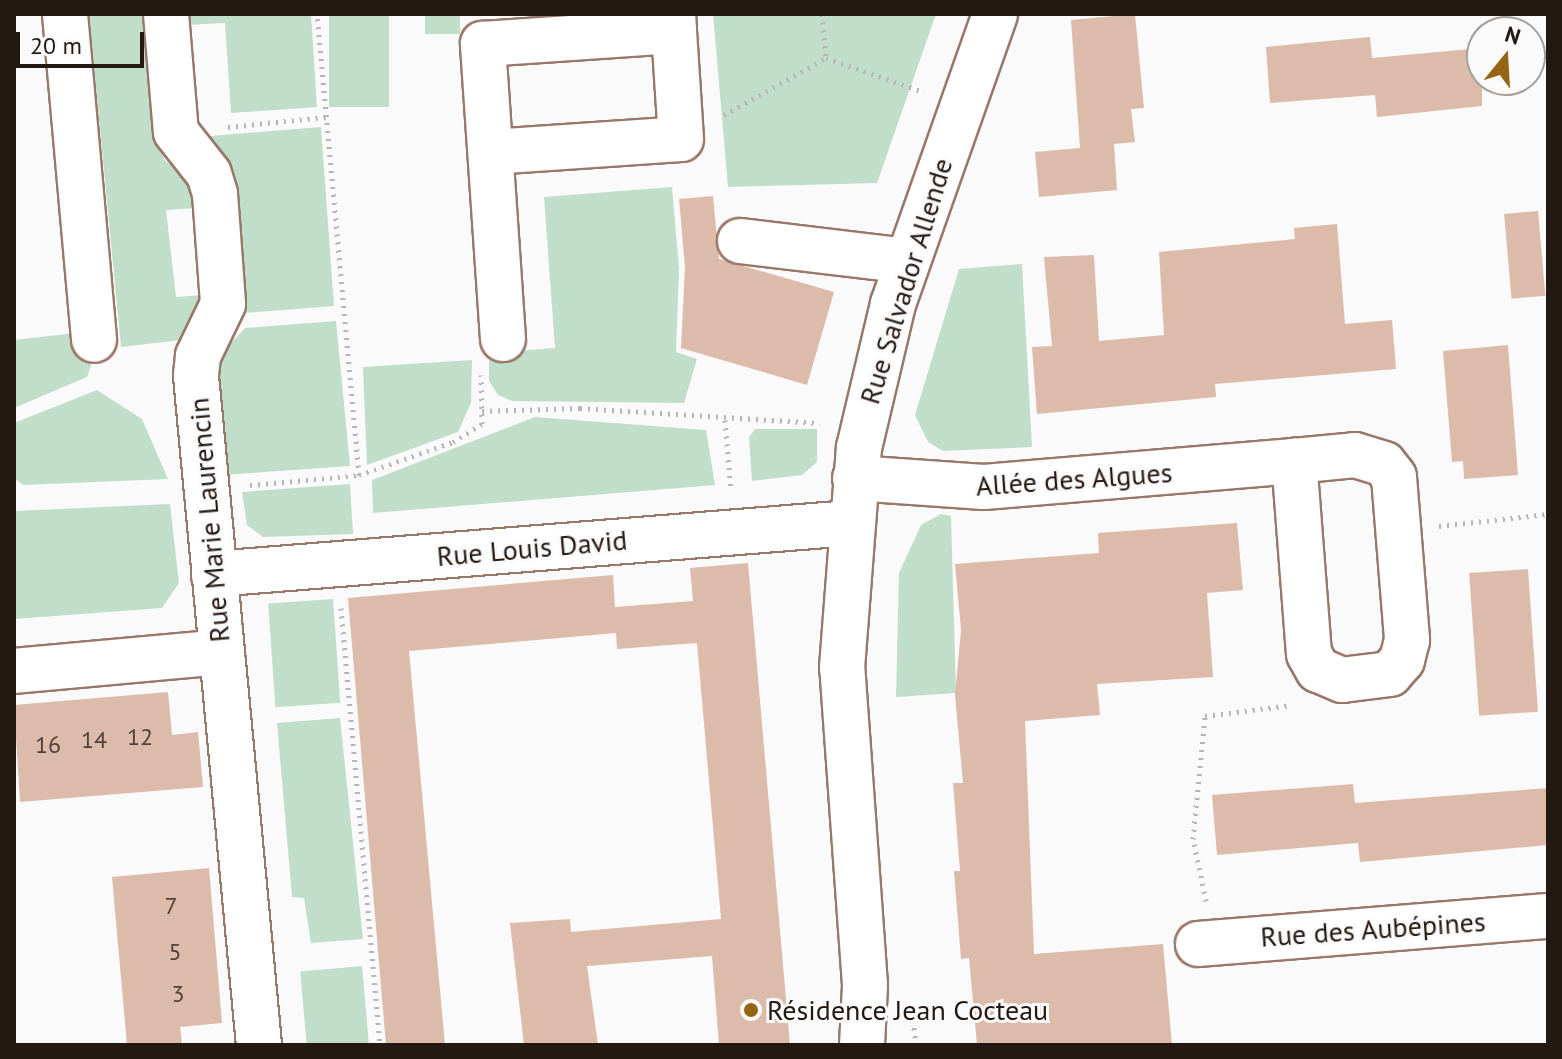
<!DOCTYPE html>
<meta charset="utf-8">
<style>
body{margin:0}
#map{position:relative;width:1562px;height:1059px;overflow:hidden;background:#fafafa;font-family:"PT Sans",sans-serif}
div>[style]{position:absolute}
.green>*{inset:0;background:#c0deca;transform-origin:0 0}
.building>*{inset:0;background:#dba;transform-origin:0 0}
.path>*{height:5px;margin-top:-2.5px;transform-origin:0;background:repeating-linear-gradient(90deg,#b8b5b3 0 2px,transparent 0 8px)}
.roads{filter:drop-shadow(2px 0 #987869) drop-shadow(-2px 0 #987869) drop-shadow(0 2px #987869) drop-shadow(0 -2px #987869)}
.minor>*{height:44px;margin:-22px;padding:0 22px;transform-origin:22px;border-radius:22px;background:#fff}
.dots>*{width:22px;height:22px;translate:-50% -50%;box-sizing:border-box;border:4px solid #fafafa;border-radius:50%}
span{translate:-50% -50%;white-space:nowrap;text-align:center;line-height:1.15;-webkit-text-stroke:6px #fafafa;paint-order:stroke}
.number-label{font-size:24px;color:#524138}
.number-label span{-webkit-text-stroke-width:0}
.street-label{font-size:28px;color:#241812}
.poi-label{font-size:28px;color:#241812}
.left{translate:0 -50%;text-align:left}
.frame{position:absolute;inset:0;border:16px solid #241812;pointer-events:none}
.north{position:absolute;left:1466px;top:16px;width:80px;height:80px;box-sizing:border-box;background:#fafafa;border:2px solid #a4a09d;border-radius:50%;rotate:18deg;font-size:22px;font-weight:700;line-height:32px;text-align:center;color:#241812}
.north::after{content:'';display:block;margin:auto;width:28px;height:36px;background:#946514;clip-path:polygon(50% 0,100% 100%,50% 72%,0 100%)}
.scale{position:absolute;left:16px;top:32px;width:128px;height:36px;box-sizing:border-box;border:4px solid #241812;border-top:0;padding-left:10px;font-size:24px;line-height:28px;white-space:nowrap;color:#241812;-webkit-text-stroke:6px #fafafa;paint-order:stroke}
</style>
<div id="map">
<div class="green">
<div style="clip-path:polygon(89px 14px,151px 14px,164px 159px,195px 189px,197px 208px,166px 210px,176px 297px,204px 295px,207px 311px,181px 340px,121px 347px)"></div>
<div style="clip-path:polygon(186px 14px,311px 14px,317px 107px,231px 113px,225px 23px,187px 25px)"></div>
<div style="left:329px;top:14px;width:60px;height:93px"></div>
<div style="left:425px;top:14px;width:35px;height:20px"></div>
<div style="clip-path:polygon(713px 14px,936px 14px,877px 183px,728px 187px)"></div>
<div style="clip-path:polygon(321px 127px,334px 306px,244px 313px,232px 166px,198px 137px)"></div>
<div style="clip-path:polygon(672px 187px,679px 268px,676px 352px,697px 359px,684px 403px,512px 401px,498px 395px,489px 381px,489px 353px,555px 348px,544px 197px)"></div>
<div style="clip-path:polygon(1022px 264px,1032px 447px,943px 451px,928px 442px,915px 415px,959px 269px)"></div>
<div style="clip-path:polygon(336px 321px,350px 466px,224px 475px,214px 362px,245px 328px)"></div>
<div style="clip-path:polygon(76px 333px,91px 365px,87px 377px,14px 408px,14px 340px)"></div>
<div style="clip-path:polygon(472px 360px,471px 403px,458px 432px,367px 465px,363px 367px)"></div>
<div style="clip-path:polygon(97px 390px,142px 419px,168px 479px,23px 485px,14px 478px,14px 423px)"></div>
<div style="clip-path:polygon(535px 417px,706px 430px,715px 485px,373px 513px,372px 480px)"></div>
<div style="clip-path:polygon(755px 429px,817px 429px,817px 462px,802px 475px,752px 481px,749px 437px)"></div>
<div style="clip-path:polygon(350px 484px,353px 534px,263px 537px,247px 525px,242px 492px)"></div>
<div style="clip-path:polygon(170px 504px,179px 583px,162px 608px,14px 619px,14px 511px)"></div>
<div style="clip-path:polygon(941px 514px,951px 516px,956px 693px,896px 697px,899px 573px,921px 525px)"></div>
<div style="left:333px;top:599px;width:104px;height:65px;rotate:86deg"></div>
<div style="clip-path:polygon(340px 718px,363px 939px,311px 943px,304px 898px,292px 897px,277px 723px)"></div>
<div style="left:362px;top:966px;width:79px;height:62px;rotate:85deg"></div>
</div>
<div class="building">
<div style="clip-path:polygon(1135px 14px,1144px 108px,1131px 109px,1135px 142px,1114px 144px,1117px 190px,1039px 197px,1035px 152px,1080px 148px,1071px 20px)"></div>
<div style="clip-path:polygon(1370px 37px,1372px 58px,1482px 48px,1482px 106px,1377px 117px,1375px 95px,1270px 103px,1266px 47px)"></div>
<div style="clip-path:polygon(713px 196px,719px 259px,834px 292px,807px 385px,681px 348px,685px 267px,679px 199px)"></div>
<div style="left:1538px;top:211px;width:85px;height:34px;rotate:85deg"></div>
<div style="clip-path:polygon(1337px 224px,1345px 324px,1392px 320px,1396px 369px,1215px 384px,1216px 397px,1037px 414px,1032px 347px,1052px 346px,1044px 257px,1094px 255px,1099px 341px,1164px 335px,1159px 252px,1295px 239px,1294px 228px)"></div>
<div style="clip-path:polygon(1508px 345px,1518px 475px,1464px 479px,1463px 461px,1452px 462px,1443px 351px)"></div>
<div style="clip-path:polygon(1237px 523px,1243px 590px,1207px 593px,1213px 677px,1097px 684px,1100px 715px,1025px 721px,1034px 954px,1163px 944px,1172px 1045px,977px 1045px,969px 958px,961px 959px,954px 871px,960px 871px,953px 783px,963px 783px,955px 695px,961px 630px,955px 564px,1099px 553px,1098px 533px)"></div>
<div style="clip-path:polygon(748px 563px,790px 1045px,719px 1045px,712px 956px,587px 966px,598px 1045px,524px 1045px,510px 923px,570px 919px,571px 932px,721px 919px,697px 643px,617px 649px,616px 633px,409px 651px,445px 1045px,386px 1045px,348px 598px,613px 575px,615px 607px,693px 601px,690px 568px)"></div>
<div style="left:1528px;top:569px;width:143px;height:59px;rotate:86deg"></div>
<div style="clip-path:polygon(168px 692px,172px 735px,198px 732px,203px 787px,20px 802px,14px 705px)"></div>
<div style="clip-path:polygon(1353px 784px,1355px 803px,1548px 788px,1548px 845px,1360px 862px,1358px 843px,1217px 855px,1212px 795px)"></div>
<div style="clip-path:polygon(209px 868px,222px 1023px,180px 1027px,182px 1045px,127px 1045px,112px 877px)"></div>
</div>
<div class="path">
<div style="left:822px;top:14px;width:44px;rotate:84.8deg"></div>
<div style="left:826px;top:58px;width:104px;rotate:19.1deg"></div>
<div style="left:1547px;top:14px;width:1px"></div>
<div style="left:724px;top:115px;width:117px;rotate:-29.2deg"></div>
<div style="left:228px;top:127px;width:99px;rotate:-5.8deg"></div>
<div style="left:482px;top:411px;width:98px;rotate:-1.8deg"></div>
<div style="left:580px;top:408px;width:240px;rotate:3.6deg"></div>
<div style="left:725px;top:420px;width:71px;rotate:85.2deg"></div>
<div style="left:359px;top:475px;width:100px;rotate:-19.3deg"></div>
<div style="left:453px;top:442px;width:34px;rotate:-32deg"></div>
<div style="left:482px;top:424px;width:49px;rotate:-91.2deg"></div>
<div style="left:250px;top:485px;width:109px;rotate:-5.2deg"></div>
<div style="left:359px;top:475px;width:463px;rotate:-95.2deg"></div>
<div style="left:1439px;top:526px;width:110px;rotate:-6.3deg"></div>
<div style="left:341px;top:608px;width:439px;rotate:84.9deg"></div>
<div style="left:1206px;top:901px;width:63px;rotate:-101.8deg"></div>
<div style="left:1193px;top:839px;width:124px;rotate:-84.4deg"></div>
<div style="left:1205px;top:716px;width:87px;rotate:-7.3deg"></div>
<div style="left:911px;top:1004px;width:41px;rotate:83deg"></div>
</div>
<div class="roads">
<div class="minor">
<div style="left:65px;top:14px;width:327px;rotate:84.9deg"></div>
<div style="left:166px;top:14px;width:118px;rotate:85.2deg"></div>
<div style="left:176px;top:132px;width:53px;rotate:51.8deg"></div>
<div style="left:209px;top:174px;width:21px;rotate:73deg"></div>
<div style="left:215px;top:194px;width:110px;rotate:85.8deg"></div>
<div style="left:223px;top:304px;width:58px;rotate:115.7deg"></div>
<div style="left:198px;top:356px;width:20px;rotate:96deg"></div>
<div style="left:196px;top:376px;width:672px;rotate:84.62deg"></div>
<div style="left:491px;top:152px;width:190px;rotate:-3.9deg"></div>
<div style="left:681px;top:139px;width:108px;rotate:-93.7deg"></div>
<div style="left:740px;top:241px;width:168px;rotate:6.8deg"></div>
<div style="left:503px;top:339px;width:296px;rotate:-93.9deg"></div>
<div style="left:483px;top:44px;width:191px;rotate:-3.9deg"></div>
<div style="left:674px;top:31px;width:17px;rotate:-93deg"></div>
<div style="left:1355px;top:455px;width:30px;rotate:17deg"></div>
<div style="left:1384px;top:464px;width:16px;rotate:52deg"></div>
<div style="left:1394px;top:477px;width:164px;rotate:85.4deg"></div>
<div style="left:1407px;top:640px;width:21px;rotate:104deg"></div>
<div style="left:1402px;top:660px;width:18px;rotate:131deg"></div>
<div style="left:1390px;top:674px;width:48px;rotate:172.9deg"></div>
<div style="left:1342px;top:680px;width:26px;rotate:-157deg"></div>
<div style="left:1318px;top:670px;width:18px;rotate:-119deg"></div>
<div style="left:1309px;top:654px;width:194px;rotate:-94.4deg"></div>
<div style="left:1294px;top:461px;width:61px;rotate:-5.6deg"></div>
<div style="left:855px;top:478px;width:129px;rotate:4deg"></div>
<div style="left:984px;top:487px;width:311px;rotate:-4.8deg"></div>
<div style="left:214px;top:574px;width:638px;rotate:-4.58deg"></div>
<div style="left:14px;top:671px;width:208px;rotate:-5.2deg"></div>
<div style="left:1198px;top:944px;width:351px;rotate:-4.6deg"></div>
<div style="left:862px;top:1045px;width:60px;rotate:-87.1deg"></div>
<div style="left:865px;top:985px;width:318px;rotate:-94.1deg"></div>
<div style="left:842px;top:668px;width:221px;rotate:-85.6deg"></div>
<div style="left:859px;top:448px;width:148px;rotate:-76.7deg"></div>
<div style="left:893px;top:304px;width:307px;rotate:-70.6deg"></div>
</div>
</div>
<div class="dots">
<div style="left:751px;top:1010px;background:#946514"></div>
</div>
<div class="number-label">
<span style="left:140px;top:737px">12</span>
<span style="left:94px;top:740px">14</span>
<span style="left:48px;top:745px">16</span>
<span style="left:171px;top:906px">7</span>
<span style="left:175px;top:952px">5</span>
<span style="left:178px;top:994px">3</span>
</div>
<div class="street-label">
<span style="left:906px;top:281px;rotate:-73deg">Rue Salvador Allende</span>
<span style="left:1074px;top:479px;rotate:-4deg">Allée des Algues</span>
<span style="left:209px;top:520px;rotate:-95deg">Rue Marie Laurencin</span>
<span style="left:532px;top:548px;rotate:-5deg">Rue Louis David</span>
<span style="left:1373px;top:929px;rotate:-4deg">Rue des Aubépines</span>
</div>
<div class="poi-label">
<span class="left" style="left:767px;top:1010px">Résidence Jean Cocteau</span>
</div>
<div class="frame"></div>
<div class="north">N</div>
<div class="scale">20 m</div>
</div>
